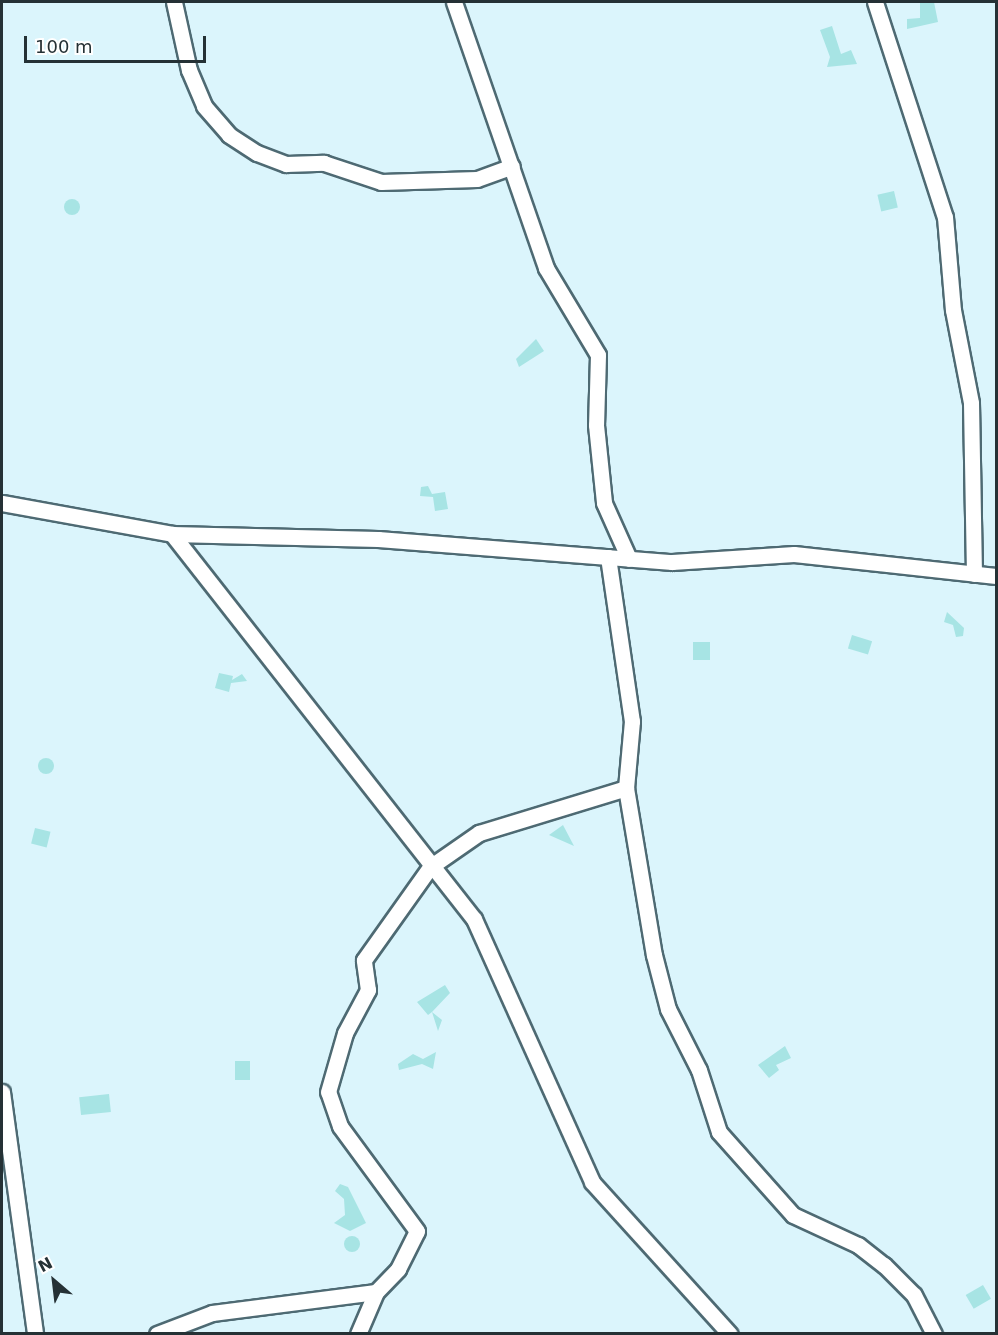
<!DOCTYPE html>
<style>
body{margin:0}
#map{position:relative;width:998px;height:1335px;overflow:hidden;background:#dbf5fc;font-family:"DejaVu Sans",sans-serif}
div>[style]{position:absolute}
.building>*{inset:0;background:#a7e4e4;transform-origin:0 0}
.round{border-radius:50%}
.roads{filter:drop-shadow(2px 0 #4e6a73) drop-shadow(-2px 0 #4e6a73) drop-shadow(0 2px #4e6a73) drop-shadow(0 -2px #4e6a73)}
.minor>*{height:15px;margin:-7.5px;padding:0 7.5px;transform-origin:7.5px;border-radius:7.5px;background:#fff}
span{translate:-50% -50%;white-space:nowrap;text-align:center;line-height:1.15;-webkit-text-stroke:4.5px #fff;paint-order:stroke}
.frame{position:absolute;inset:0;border:3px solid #253135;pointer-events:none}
.north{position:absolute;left:24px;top:1251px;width:60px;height:60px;-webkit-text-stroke:4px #fff;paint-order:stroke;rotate:332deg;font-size:16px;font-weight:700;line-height:24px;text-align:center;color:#253135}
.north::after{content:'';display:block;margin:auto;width:21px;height:27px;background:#253135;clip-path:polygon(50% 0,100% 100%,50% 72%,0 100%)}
.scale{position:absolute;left:24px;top:36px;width:182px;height:27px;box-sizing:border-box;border:3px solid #253135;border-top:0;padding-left:8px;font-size:18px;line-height:21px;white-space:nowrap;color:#253135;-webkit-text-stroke:4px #fff;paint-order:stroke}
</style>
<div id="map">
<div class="building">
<div style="clip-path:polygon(920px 2px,934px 2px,938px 22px,907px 29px,907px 19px,920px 18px)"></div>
<div style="clip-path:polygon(832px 26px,841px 54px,851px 50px,857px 64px,827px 67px,830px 57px,820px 30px)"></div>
<div style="left:894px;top:191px;width:17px;height:17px;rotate:77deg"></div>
<div class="round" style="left:64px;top:199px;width:16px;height:16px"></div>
<div style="clip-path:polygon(536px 339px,544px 351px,519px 367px,516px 359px)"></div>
<div style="clip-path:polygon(428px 486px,432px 494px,445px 492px,448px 509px,435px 511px,433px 497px,420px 496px,421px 487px)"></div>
<div style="clip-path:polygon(947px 612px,964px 628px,963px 636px,956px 637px,953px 625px,944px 622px)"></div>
<div style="left:852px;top:635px;width:21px;height:14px;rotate:17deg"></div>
<div style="left:710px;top:642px;width:18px;height:17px;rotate:90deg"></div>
<div style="clip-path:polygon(219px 673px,233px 676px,232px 680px,242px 674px,247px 681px,231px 683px,229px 692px,215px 688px)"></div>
<div class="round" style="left:38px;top:758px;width:16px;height:16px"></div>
<div style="clip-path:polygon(563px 825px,574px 846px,549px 835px)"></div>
<div style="left:35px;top:828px;width:16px;height:16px;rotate:14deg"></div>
<div style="clip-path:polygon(445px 985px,450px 993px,432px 1012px,442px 1020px,438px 1031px,432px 1012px,428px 1015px,417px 1002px)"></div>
<div style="clip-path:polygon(785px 1046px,791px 1058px,776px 1065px,779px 1070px,769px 1078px,758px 1065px)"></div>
<div style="clip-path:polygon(436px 1052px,433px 1069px,422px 1064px,399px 1070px,398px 1064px,413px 1054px,423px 1059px)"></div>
<div style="left:235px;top:1061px;width:15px;height:19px"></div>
<div style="left:109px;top:1094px;width:18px;height:30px;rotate:84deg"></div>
<div style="clip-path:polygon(340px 1184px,348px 1187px,366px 1223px,350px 1231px,334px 1223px,345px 1215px,344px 1199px,335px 1191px)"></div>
<div class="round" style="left:344px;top:1236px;width:16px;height:16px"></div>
<div style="left:983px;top:1285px;width:16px;height:20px;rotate:60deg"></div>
</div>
<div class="roads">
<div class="minor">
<div style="left:174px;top:2px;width:70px;rotate:77.6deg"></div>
<div style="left:189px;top:70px;width:39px;rotate:67deg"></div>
<div style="left:204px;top:106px;width:38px;rotate:49deg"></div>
<div style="left:229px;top:135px;width:33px;rotate:33deg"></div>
<div style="left:257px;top:153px;width:31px;rotate:21deg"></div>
<div style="left:286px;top:164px;width:38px;rotate:-2deg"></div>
<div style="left:324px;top:163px;width:60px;rotate:18.4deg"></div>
<div style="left:381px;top:182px;width:96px;rotate:-1.8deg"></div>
<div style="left:477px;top:179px;width:37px;rotate:-20deg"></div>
<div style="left:454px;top:2px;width:281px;rotate:70.9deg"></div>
<div style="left:546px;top:268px;width:101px;rotate:59.1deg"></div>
<div style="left:598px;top:355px;width:70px;rotate:91.6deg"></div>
<div style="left:596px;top:425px;width:78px;rotate:84.1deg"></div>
<div style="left:604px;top:503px;width:61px;rotate:65.9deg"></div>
<div style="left:875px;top:2px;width:226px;rotate:72deg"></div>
<div style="left:945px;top:217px;width:93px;rotate:85.1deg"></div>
<div style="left:953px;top:310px;width:95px;rotate:79deg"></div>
<div style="left:971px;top:403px;width:171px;rotate:89deg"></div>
<div style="left:2px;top:503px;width:173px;rotate:10.3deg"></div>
<div style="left:172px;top:534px;width:206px;rotate:1.4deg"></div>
<div style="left:378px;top:539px;width:295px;rotate:4.5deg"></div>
<div style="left:672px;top:562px;width:122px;rotate:-3.8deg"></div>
<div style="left:794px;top:554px;width:203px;rotate:6.2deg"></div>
<div style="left:172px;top:534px;width:489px;rotate:51.9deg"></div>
<div style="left:474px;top:919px;width:288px;rotate:65.8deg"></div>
<div style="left:592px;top:1182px;width:205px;rotate:47.8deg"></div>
<div style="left:608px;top:557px;width:166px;rotate:81.7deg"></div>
<div style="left:632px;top:721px;width:67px;rotate:95.1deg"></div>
<div style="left:626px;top:788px;width:169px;rotate:80.5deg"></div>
<div style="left:654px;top:955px;width:56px;rotate:75.5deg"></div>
<div style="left:668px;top:1009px;width:68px;rotate:63.1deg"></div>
<div style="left:699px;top:1070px;width:65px;rotate:72.1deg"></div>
<div style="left:719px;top:1132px;width:111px;rotate:48.3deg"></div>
<div style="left:793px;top:1215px;width:72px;rotate:24.8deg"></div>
<div style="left:858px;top:1245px;width:33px;rotate:38deg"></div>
<div style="left:884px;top:1265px;width:42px;rotate:45deg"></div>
<div style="left:914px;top:1295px;width:44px;rotate:62.9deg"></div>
<div style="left:2px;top:1092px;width:244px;rotate:82.2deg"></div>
<div style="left:157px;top:1334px;width:59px;rotate:-20.9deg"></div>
<div style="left:212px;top:1313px;width:165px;rotate:-7.3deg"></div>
<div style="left:358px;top:1334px;width:46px;rotate:-66.8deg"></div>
<div style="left:376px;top:1292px;width:32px;rotate:-46deg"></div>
<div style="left:398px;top:1269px;width:42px;rotate:-63.4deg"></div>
<div style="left:417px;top:1231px;width:130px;rotate:-126.3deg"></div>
<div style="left:340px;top:1126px;width:36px;rotate:-109deg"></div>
<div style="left:328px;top:1092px;width:61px;rotate:-73.9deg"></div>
<div style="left:345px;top:1033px;width:49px;rotate:-61.9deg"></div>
<div style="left:368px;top:990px;width:30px;rotate:-98deg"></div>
<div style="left:364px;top:960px;width:114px;rotate:-54.6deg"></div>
<div style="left:430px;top:867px;width:60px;rotate:-34.8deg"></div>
<div style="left:479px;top:833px;width:154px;rotate:-17deg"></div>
</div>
</div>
<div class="frame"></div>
<div class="north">N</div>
<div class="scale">100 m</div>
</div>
